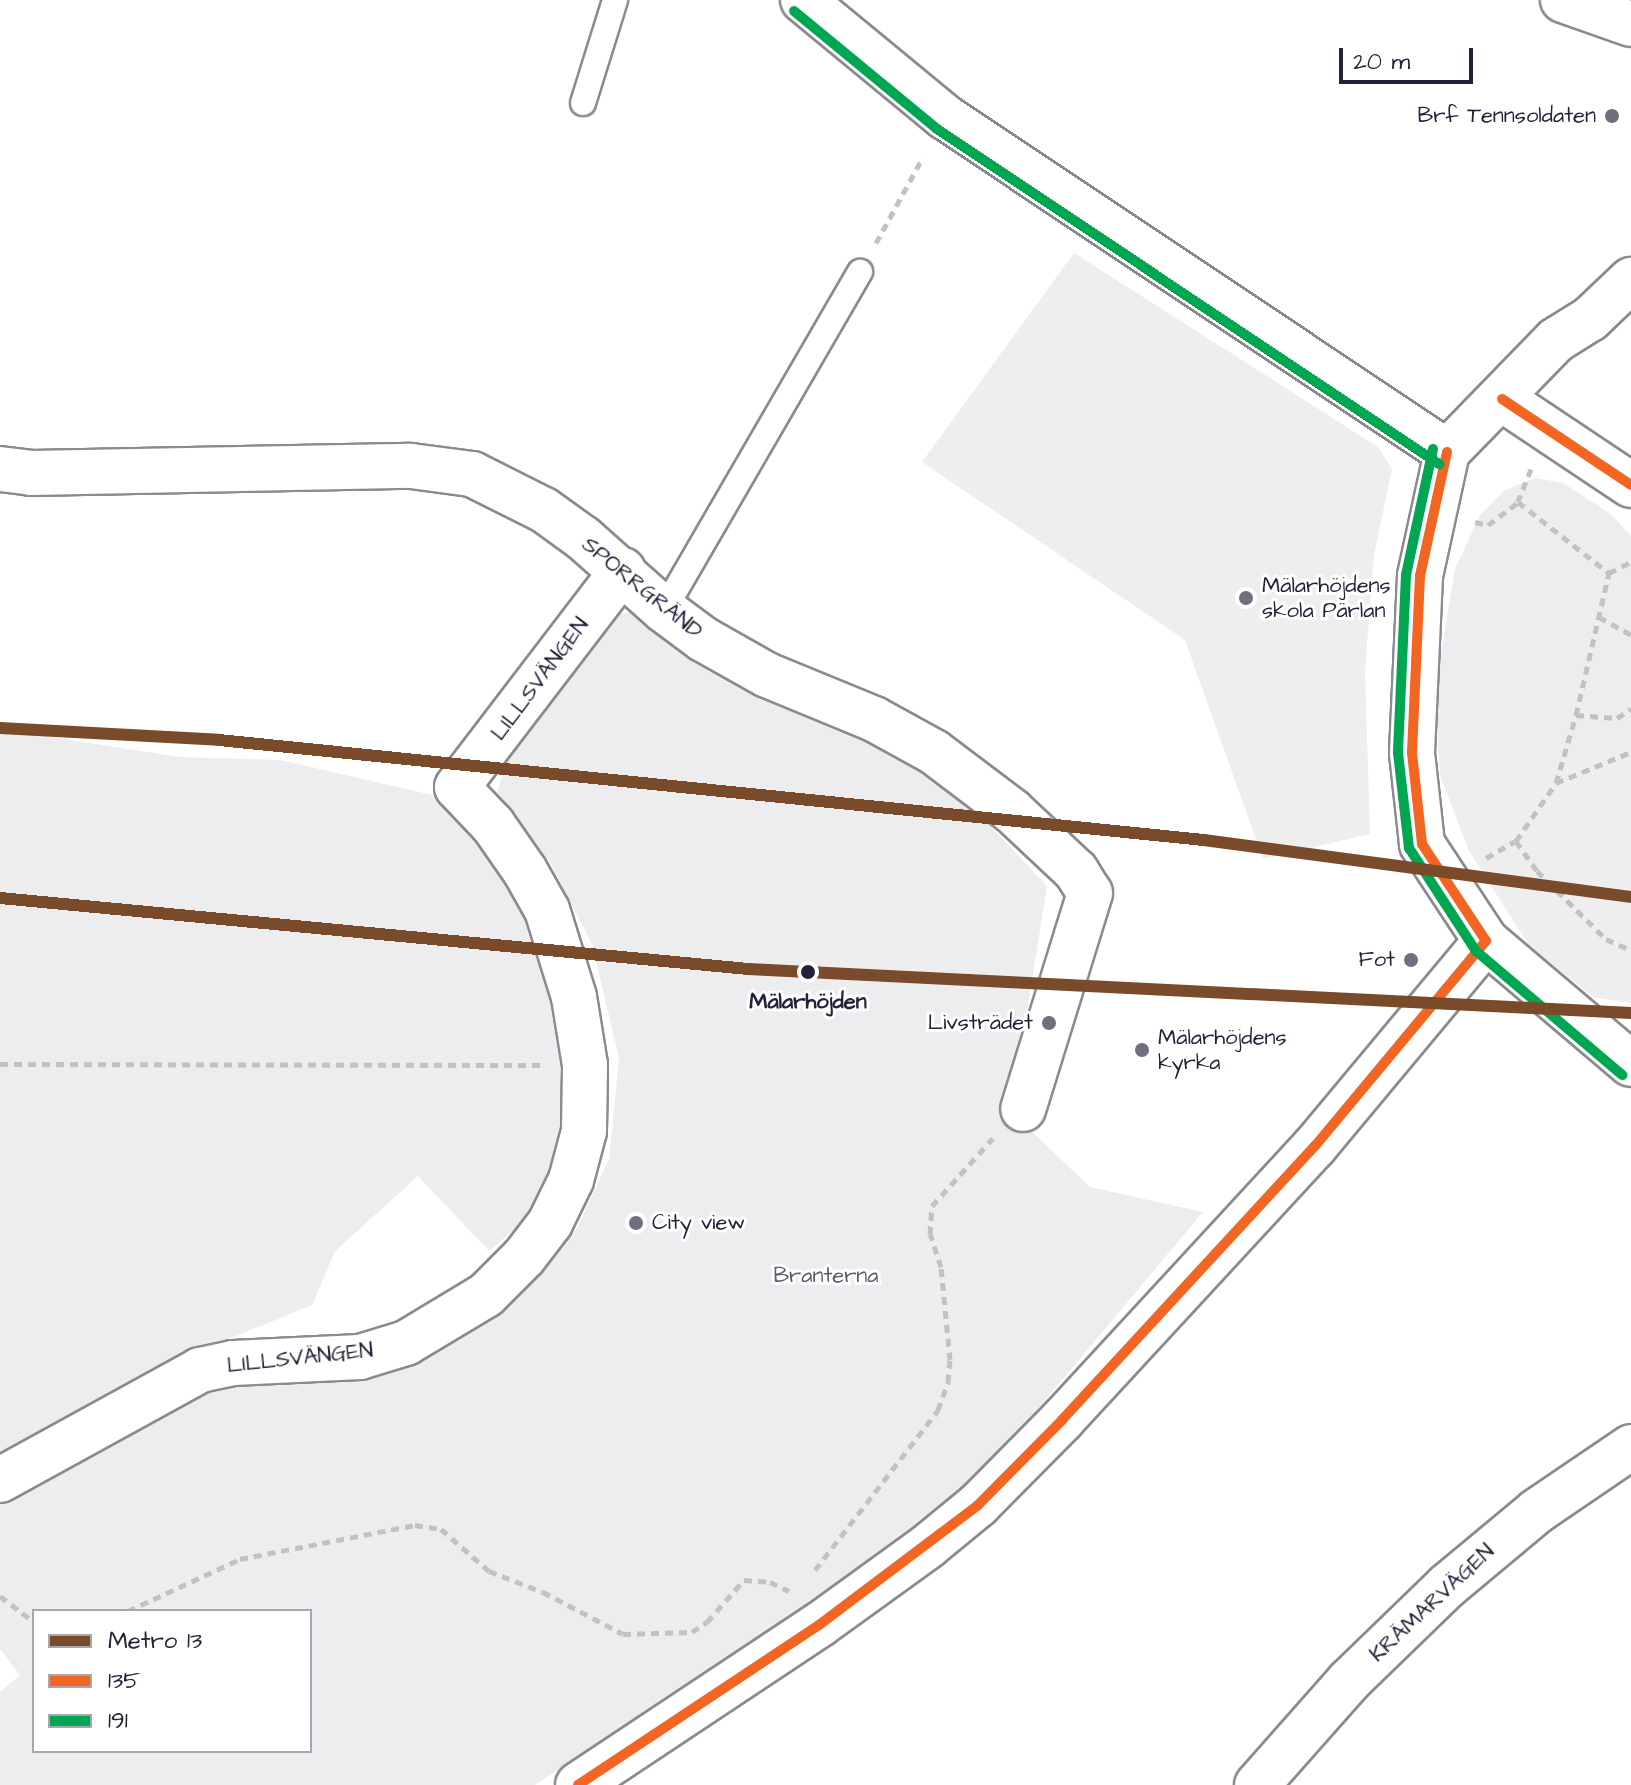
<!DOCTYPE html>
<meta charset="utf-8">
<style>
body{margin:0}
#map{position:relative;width:1631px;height:1785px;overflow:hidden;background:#fff;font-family:"Architects Daughter",sans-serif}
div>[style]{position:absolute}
.built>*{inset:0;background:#eeeeef}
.green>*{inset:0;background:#ededef}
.path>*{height:5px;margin-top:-2.5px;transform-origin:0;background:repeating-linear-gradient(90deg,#c2c2c4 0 8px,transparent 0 14px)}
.roads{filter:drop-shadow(2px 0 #8a8a8f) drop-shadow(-2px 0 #8a8a8f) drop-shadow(0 2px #8a8a8f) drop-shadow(0 -2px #8a8a8f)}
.service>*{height:24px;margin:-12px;padding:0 12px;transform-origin:12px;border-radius:12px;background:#fff}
.minor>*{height:44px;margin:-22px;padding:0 22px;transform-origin:22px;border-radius:22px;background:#fff}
.tertiary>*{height:44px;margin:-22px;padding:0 22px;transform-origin:22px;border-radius:22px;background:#fff}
.bus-1>*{height:10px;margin:-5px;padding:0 5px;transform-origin:5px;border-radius:5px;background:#f26522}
.bus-2>*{height:10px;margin:-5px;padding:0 5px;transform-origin:5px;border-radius:5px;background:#00a651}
.metro-1>*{height:12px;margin:-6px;padding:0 6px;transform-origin:6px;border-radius:6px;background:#7a4b2a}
.dots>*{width:22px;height:22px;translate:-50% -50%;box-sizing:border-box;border:4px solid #fff;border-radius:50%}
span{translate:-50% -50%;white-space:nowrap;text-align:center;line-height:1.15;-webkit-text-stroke:6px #fff;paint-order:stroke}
.poi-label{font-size:22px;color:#22223b}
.right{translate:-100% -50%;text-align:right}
.left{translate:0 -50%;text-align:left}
.street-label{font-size:22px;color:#22223b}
.stop-label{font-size:22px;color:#22223b;font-weight:700}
.park-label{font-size:22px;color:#5b5b6d}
.legend{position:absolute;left:32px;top:1609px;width:280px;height:144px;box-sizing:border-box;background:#fff;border:2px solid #a7a7b1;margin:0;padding:10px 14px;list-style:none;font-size:24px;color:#22223b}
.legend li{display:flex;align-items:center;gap:16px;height:40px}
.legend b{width:40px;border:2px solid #a7a7b1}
.scale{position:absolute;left:1339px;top:48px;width:134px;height:36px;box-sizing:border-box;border:4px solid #22223b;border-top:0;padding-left:10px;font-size:24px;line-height:28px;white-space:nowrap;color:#22223b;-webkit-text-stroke:6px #fff;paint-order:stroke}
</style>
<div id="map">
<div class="built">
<div style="clip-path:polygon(1074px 253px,1378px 447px,1392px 469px,1374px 555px,1365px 671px,1370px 834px,1263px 859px,1185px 640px,922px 462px)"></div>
<div style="clip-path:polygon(1631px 736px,1631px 1003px,1593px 997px,1528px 944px,1469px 851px,1519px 813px,1535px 782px,1578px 755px)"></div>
</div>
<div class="green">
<div style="clip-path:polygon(1535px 478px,1563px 483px,1612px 515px,1631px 536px,1631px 736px,1578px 755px,1535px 782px,1519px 813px,1469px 851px,1440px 775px,1435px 689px,1455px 569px,1480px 515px,1504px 491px)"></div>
<div style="clip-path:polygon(evenodd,646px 610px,868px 737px,967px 801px,1047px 886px,1011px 1112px,1090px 1187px,1203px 1212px,1006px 1447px,896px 1547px,535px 1785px,0 1785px,0 1692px,20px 1675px,0 1649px,0 1504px,213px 1386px,282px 1385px,369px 1375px,471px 1331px,529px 1282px,577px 1228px,609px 1159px,619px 1058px,592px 944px,550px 862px,497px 792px,508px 756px,620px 614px,646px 610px,34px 1611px,310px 1611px,310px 1751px,34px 1751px,34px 1611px)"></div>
<div style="clip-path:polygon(0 729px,179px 757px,280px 760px,445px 798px,524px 898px,551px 978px,565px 1088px,557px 1149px,535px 1212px,489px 1251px,418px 1176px,335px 1251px,312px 1305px,187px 1356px,0 1460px)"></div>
</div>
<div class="path">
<div style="left:876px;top:243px;width:98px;rotate:-61.3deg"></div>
<div style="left:1531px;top:469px;width:35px;rotate:112deg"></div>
<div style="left:1518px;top:502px;width:115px;rotate:38deg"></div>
<div style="left:1475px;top:522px;width:13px;rotate:13deg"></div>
<div style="left:1488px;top:525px;width:38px;rotate:-37deg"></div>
<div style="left:1599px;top:617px;width:37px;rotate:29deg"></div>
<div style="left:1576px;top:715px;width:41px;rotate:4.2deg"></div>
<div style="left:1617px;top:718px;width:17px;rotate:-33deg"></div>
<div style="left:1556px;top:783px;width:81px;rotate:-22.5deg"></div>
<div style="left:1516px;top:841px;width:70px;rotate:-55.4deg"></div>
<div style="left:1556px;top:783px;width:71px;rotate:-73.6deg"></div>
<div style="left:1576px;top:715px;width:146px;rotate:-76.9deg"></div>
<div style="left:1609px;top:573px;width:25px;rotate:-27deg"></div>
<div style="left:1486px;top:858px;width:34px;rotate:-30deg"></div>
<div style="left:1516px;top:841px;width:37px;rotate:55deg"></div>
<div style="left:1537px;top:871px;width:97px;rotate:44.6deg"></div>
<div style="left:1606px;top:939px;width:27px;rotate:24deg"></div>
<div style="left:0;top:1064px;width:540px;rotate:0.11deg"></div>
<div style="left:815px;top:1570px;width:202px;rotate:-52.4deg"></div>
<div style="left:938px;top:1410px;width:30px;rotate:-70deg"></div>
<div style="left:948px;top:1382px;width:22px;rotate:-85deg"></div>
<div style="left:950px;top:1360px;width:93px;rotate:-95.5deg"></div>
<div style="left:941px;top:1267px;width:35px;rotate:-108deg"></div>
<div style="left:930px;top:1234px;width:28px;rotate:-86deg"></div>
<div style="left:932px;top:1206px;width:91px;rotate:-48.1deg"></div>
<div style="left:0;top:1596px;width:43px;rotate:37.4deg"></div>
<div style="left:128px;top:1611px;width:123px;rotate:-24.9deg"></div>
<div style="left:240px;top:1559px;width:178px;rotate:-11deg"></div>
<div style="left:415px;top:1525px;width:26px;rotate:9deg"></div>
<div style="left:441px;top:1529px;width:64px;rotate:41.2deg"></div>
<div style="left:489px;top:1571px;width:58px;rotate:21.3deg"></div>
<div style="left:543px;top:1592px;width:90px;rotate:27.7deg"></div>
<div style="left:623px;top:1634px;width:69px;rotate:-1.7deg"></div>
<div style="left:692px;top:1632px;width:18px;rotate:-34deg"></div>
<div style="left:707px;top:1622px;width:56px;rotate:-48.6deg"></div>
<div style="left:744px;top:1580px;width:26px;rotate:4deg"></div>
<div style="left:770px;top:1582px;width:21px;rotate:25deg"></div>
</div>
<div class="roads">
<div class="service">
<div style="left:583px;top:103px;width:108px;rotate:-72.7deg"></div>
<div style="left:664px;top:610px;width:391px;rotate:-59.9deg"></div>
</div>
<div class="minor">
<div style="left:803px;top:0;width:184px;rotate:39.5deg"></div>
<div style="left:945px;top:117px;width:604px;rotate:33.72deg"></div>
<div style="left:1563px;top:0;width:72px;rotate:19.4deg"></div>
<div style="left:1502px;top:399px;width:155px;rotate:33.7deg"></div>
<div style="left:1447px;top:452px;width:127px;rotate:102.3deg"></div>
<div style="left:1420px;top:576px;width:177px;rotate:92.6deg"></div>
<div style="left:1412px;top:753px;width:92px;rotate:83.7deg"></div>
<div style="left:1422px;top:844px;width:116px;rotate:56.6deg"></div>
<div style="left:1486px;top:941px;width:190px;rotate:40.3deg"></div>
<div style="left:1447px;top:452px;width:156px;rotate:-45.8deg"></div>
<div style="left:1556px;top:340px;width:40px;rotate:-32deg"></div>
<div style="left:1590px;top:319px;width:57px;rotate:-43.6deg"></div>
<div style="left:0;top:469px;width:31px;rotate:7deg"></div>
<div style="left:31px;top:473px;width:380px;rotate:-1.1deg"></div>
<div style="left:411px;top:466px;width:62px;rotate:7.5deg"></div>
<div style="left:472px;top:474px;width:80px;rotate:26.6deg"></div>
<div style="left:544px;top:510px;width:48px;rotate:35.7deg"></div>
<div style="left:583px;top:538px;width:108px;rotate:41.6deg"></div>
<div style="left:664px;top:610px;width:49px;rotate:36.6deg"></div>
<div style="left:703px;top:639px;width:73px;rotate:29.4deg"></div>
<div style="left:767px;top:675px;width:116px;rotate:22.4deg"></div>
<div style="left:874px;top:719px;width:68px;rotate:28.8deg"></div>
<div style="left:934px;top:752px;width:98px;rotate:37.1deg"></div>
<div style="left:1012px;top:811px;width:88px;rotate:43.2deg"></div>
<div style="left:1076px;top:871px;width:26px;rotate:58deg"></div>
<div style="left:1090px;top:893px;width:226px;rotate:107.2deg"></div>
<div style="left:0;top:1480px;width:228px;rotate:-28.8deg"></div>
<div style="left:200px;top:1370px;width:34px;rotate:-12deg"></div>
<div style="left:233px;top:1363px;width:127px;rotate:-2.7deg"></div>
<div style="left:360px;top:1357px;width:48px;rotate:-16.9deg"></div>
<div style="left:406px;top:1343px;width:93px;rotate:-31deg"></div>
<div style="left:486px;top:1295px;width:54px;rotate:-45deg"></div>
<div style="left:524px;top:1257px;width:43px;rotate:-52.6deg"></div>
<div style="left:550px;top:1223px;width:48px;rotate:-64deg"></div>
<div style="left:571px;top:1180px;width:51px;rotate:-75.1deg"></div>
<div style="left:584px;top:1131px;width:66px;rotate:-89.1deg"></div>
<div style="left:585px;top:1065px;width:69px;rotate:-99.2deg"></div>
<div style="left:574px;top:997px;width:91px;rotate:-107.2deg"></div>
<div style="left:547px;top:910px;width:45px;rotate:-119.4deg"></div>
<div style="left:525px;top:871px;width:56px;rotate:-124.8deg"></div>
<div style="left:493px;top:825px;width:52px;rotate:-133.5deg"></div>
<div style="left:457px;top:787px;width:273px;rotate:-52.6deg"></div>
<div style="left:1257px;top:1785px;width:139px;rotate:-48.5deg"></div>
<div style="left:1349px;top:1681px;width:136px;rotate:-44.1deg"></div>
<div style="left:1447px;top:1586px;width:117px;rotate:-39.8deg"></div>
<div style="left:1537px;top:1511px;width:114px;rotate:-34.2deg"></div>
</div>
<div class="tertiary">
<div style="left:578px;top:1785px;width:289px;rotate:-33.6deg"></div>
<div style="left:819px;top:1625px;width:135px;rotate:-35.9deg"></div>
<div style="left:928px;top:1546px;width:65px;rotate:-39.4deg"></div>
<div style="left:978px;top:1505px;width:120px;rotate:-45.3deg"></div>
<div style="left:1062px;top:1420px;width:373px;rotate:-47.3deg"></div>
<div style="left:1315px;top:1146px;width:267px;rotate:-50.2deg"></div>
</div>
</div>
<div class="bus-1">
<div style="left:1502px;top:399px;width:155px;rotate:33.7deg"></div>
<div style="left:1447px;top:452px;width:127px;rotate:102.3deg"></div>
<div style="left:1420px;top:576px;width:177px;rotate:92.6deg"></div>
<div style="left:1412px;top:753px;width:92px;rotate:83.7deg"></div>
<div style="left:1422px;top:844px;width:116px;rotate:56.6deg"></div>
<div style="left:578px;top:1785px;width:289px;rotate:-33.6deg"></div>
<div style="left:819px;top:1625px;width:199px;rotate:-37deg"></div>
<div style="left:978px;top:1505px;width:120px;rotate:-45.3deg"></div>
<div style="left:1062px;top:1420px;width:373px;rotate:-47.3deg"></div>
<div style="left:1315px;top:1146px;width:267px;rotate:-50.2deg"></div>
</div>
<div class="bus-2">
<div style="left:794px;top:11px;width:185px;rotate:39.5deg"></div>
<div style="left:937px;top:129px;width:604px;rotate:33.72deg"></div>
<div style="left:1433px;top:449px;width:129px;rotate:102.1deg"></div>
<div style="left:1406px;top:575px;width:178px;rotate:92.6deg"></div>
<div style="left:1398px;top:753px;width:96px;rotate:83.4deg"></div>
<div style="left:1409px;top:848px;width:123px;rotate:57deg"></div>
<div style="left:1476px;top:951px;width:192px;rotate:40.3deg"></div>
</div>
<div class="metro-1">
<div style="left:0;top:728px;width:219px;rotate:3.1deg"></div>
<div style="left:219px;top:740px;width:990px;rotate:5.8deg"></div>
<div style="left:1204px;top:840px;width:431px;rotate:7.6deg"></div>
<div style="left:0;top:898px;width:751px;rotate:5.42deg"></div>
<div style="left:748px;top:969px;width:884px;rotate:2.85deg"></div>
</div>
<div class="dots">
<div style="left:1612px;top:116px;background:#6f6f80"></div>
<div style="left:1246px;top:598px;background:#6f6f80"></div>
<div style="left:1411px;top:960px;background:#6f6f80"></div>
<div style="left:808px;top:972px;background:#22223b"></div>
<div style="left:1049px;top:1023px;background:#6f6f80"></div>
<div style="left:1142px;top:1050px;background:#6f6f80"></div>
<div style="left:636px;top:1223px;background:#6f6f80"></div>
</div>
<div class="poi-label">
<span class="right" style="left:1596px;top:116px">Brf Tennsoldaten</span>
<span class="left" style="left:1262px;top:598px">Mälarhöjdens<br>skola Pärlan</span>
<span class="right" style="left:1395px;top:960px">Fot</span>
<span class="right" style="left:1033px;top:1023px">Livsträdet</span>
<span class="left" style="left:1158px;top:1050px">Mälarhöjdens<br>kyrka</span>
<span class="left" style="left:652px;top:1223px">City view</span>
</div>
<div class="street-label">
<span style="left:642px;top:588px;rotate:39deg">SPORRGRÄND</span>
<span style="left:540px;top:679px;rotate:-53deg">LILLSVÄNGEN</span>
<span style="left:300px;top:1358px;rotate:-6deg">LILLSVÄNGEN</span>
<span style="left:1432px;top:1603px;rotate:-43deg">KRÄMARVÄGEN</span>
</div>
<div class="stop-label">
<span style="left:808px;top:1002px">Mälarhöjden</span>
</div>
<div class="park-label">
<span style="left:826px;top:1276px">Branterna</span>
</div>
<ul class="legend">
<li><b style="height:10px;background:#7a4b2a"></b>Metro 13</li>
<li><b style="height:10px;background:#f26522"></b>135</li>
<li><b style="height:10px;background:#00a651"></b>191</li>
</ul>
<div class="scale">20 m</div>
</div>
